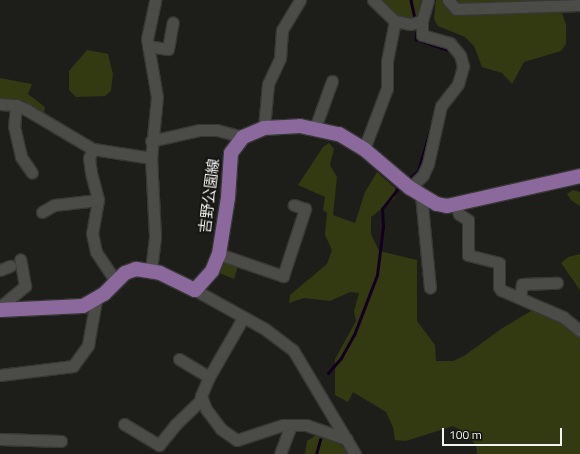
<!DOCTYPE html>
<meta charset="utf-8">
<style>
body{margin:0}
#map{position:relative;width:580px;height:454px;overflow:hidden;background:#1d1e1a;font-family:"Titillium Web","Noto Sans JP",sans-serif}
div>[style]{position:absolute}
.green>*{inset:0;background:#333a11}
.stream>*{height:2.5px;margin:-1.25px;padding:0 1.25px;transform-origin:1.25px;border-radius:1.25px;background:#12001e}
.roads{filter:drop-shadow(1px 0 #373735) drop-shadow(-1px 0 #373735) drop-shadow(0 1px #373735) drop-shadow(0 -1px #373735)}
.minor>*{height:11px;margin:-5.5px;padding:0 5.5px;transform-origin:5.5px;border-radius:5.5px;background:#4b4c48}
.major>*{height:14px;margin:-7px;padding:0 7px;transform-origin:7px;border-radius:7px;background:#8c699d}
span{translate:-50% -50%;white-space:nowrap;text-align:center;line-height:1.15;-webkit-text-stroke:4px #141511;paint-order:stroke}
.street-label{font-size:15px;color:#f3f4f1}
.scale{position:absolute;left:442px;top:428px;width:120px;height:18px;box-sizing:border-box;border:2px solid #f3f4f1;border-top:0;padding-left:5px;font-size:12px;line-height:14px;white-space:nowrap;color:#f3f4f1;-webkit-text-stroke:3px #141511;paint-order:stroke}
</style>
<div id="map">
<div class="green">
<div style="clip-path:polygon(368px 0,421px 0,418px 18px,390px 20px)"></div>
<div style="clip-path:polygon(436px 0,553px 0,551px 8px,562px 13px,566px 25px,566px 44px,561px 51px,524px 62px,512px 84px,502px 73px,482px 67px,474px 46px,465px 37px,438px 26px,434px 19px)"></div>
<div style="clip-path:polygon(87px 50px,108px 54px,113px 74px,111px 91px,105px 96px,76px 97px,69px 90px,69px 71px)"></div>
<div style="clip-path:polygon(0 78px,32px 84px,28px 94px,45px 107px,43px 116px,0 102px)"></div>
<div style="clip-path:polygon(329px 143px,334px 149px,330px 165px,337px 177px,333px 215px,355px 223px,365px 192px,377px 172px,395px 188px,395px 198px,371px 217px,371px 234px,379px 251px,417px 260px,417px 321px,435px 345px,436px 361px,453px 361px,464px 356px,501px 329px,536px 308px,562px 319px,580px 334px,580px 454px,477px 454px,476px 445px,464px 432px,453px 426px,406px 441px,395px 440px,393px 427px,386px 412px,353px 392px,348px 402px,335px 395px,335px 359px,356px 321px,354px 312px,359px 293px,350px 292px,330px 301px,304px 298px,289px 303px,290px 295px,327px 264px,332px 250px,325px 235px,327px 213px,323px 210px,325px 197px,298px 185px,323px 147px)"></div>
<div style="clip-path:polygon(573px 190px,580px 192px,580px 206px,571px 200px,567px 194px)"></div>
<div style="clip-path:polygon(580px 254px,580px 290px,561px 263px,568px 257px)"></div>
<div style="clip-path:polygon(226px 261px,238px 266px,234px 279px,217px 272px)"></div>
<div style="clip-path:polygon(316px 435px,336px 438px,348px 454px,305px 454px,307px 441px)"></div>
</div>
<div class="stream">
<div style="left:411px;top:0;width:19px;rotate:78deg"></div>
<div style="left:417px;top:33px;width:6px;rotate:99deg"></div>
<div style="left:416px;top:39px;width:37px;rotate:19deg"></div>
<div style="left:410px;top:178px;width:11px;rotate:-41deg"></div>
<div style="left:418px;top:171px;width:53px;rotate:-73.6deg"></div>
<div style="left:328px;top:373px;width:20px;rotate:-49deg"></div>
<div style="left:341px;top:358px;width:26px;rotate:-61deg"></div>
<div style="left:354px;top:335px;width:64px;rotate:-69deg"></div>
<div style="left:377px;top:275px;width:48px;rotate:-82.9deg"></div>
<div style="left:383px;top:227px;width:18px;rotate:-93deg"></div>
<div style="left:382px;top:209px;width:28px;rotate:-52deg"></div>
<div style="left:316px;top:454px;width:15px;rotate:-74deg"></div>
</div>
<div class="roads">
<div class="minor">
<div style="left:373px;top:0;width:30px;rotate:44deg"></div>
<div style="left:395px;top:21px;width:16px;rotate:11deg"></div>
<div style="left:411px;top:24px;width:11px;rotate:-15deg"></div>
<div style="left:448px;top:0;width:12px;rotate:48deg"></div>
<div style="left:456px;top:9px;width:124px;rotate:-1.8deg"></div>
<div style="left:148px;top:46px;width:20px;rotate:9deg"></div>
<div style="left:168px;top:49px;width:27px;rotate:-80deg"></div>
<div style="left:0;top:104px;width:16px;rotate:4deg"></div>
<div style="left:16px;top:105px;width:12px;rotate:24deg"></div>
<div style="left:27px;top:110px;width:77px;rotate:30.6deg"></div>
<div style="left:93px;top:149px;width:59px;rotate:8.8deg"></div>
<div style="left:16px;top:105px;width:21px;rotate:95deg"></div>
<div style="left:14px;top:126px;width:32px;rotate:77deg"></div>
<div style="left:21px;top:157px;width:19px;rotate:55deg"></div>
<div style="left:264px;top:128px;width:44px;rotate:-84.8deg"></div>
<div style="left:268px;top:84px;width:29px;rotate:-65deg"></div>
<div style="left:280px;top:58px;width:28px;rotate:-86deg"></div>
<div style="left:282px;top:30px;width:35px;rotate:-59deg"></div>
<div style="left:315px;top:128px;width:50px;rotate:-70.1deg"></div>
<div style="left:151px;top:141px;width:49px;rotate:-12.9deg"></div>
<div style="left:199px;top:130px;width:18px"></div>
<div style="left:217px;top:130px;width:27px;rotate:15deg"></div>
<div style="left:93px;top:149px;width:10px;rotate:114deg"></div>
<div style="left:89px;top:158px;width:15px;rotate:82deg"></div>
<div style="left:91px;top:173px;width:28px;rotate:75deg"></div>
<div style="left:98px;top:200px;width:34px;rotate:100deg"></div>
<div style="left:92px;top:233px;width:19px;rotate:78deg"></div>
<div style="left:96px;top:252px;width:34px;rotate:56deg"></div>
<div style="left:364px;top:149px;width:65px;rotate:-69.3deg"></div>
<div style="left:387px;top:88px;width:27px;rotate:-90deg"></div>
<div style="left:387px;top:61px;width:41px;rotate:-78.7deg"></div>
<div style="left:410px;top:188px;width:18px;rotate:-45deg"></div>
<div style="left:423px;top:175px;width:12px;rotate:-66deg"></div>
<div style="left:428px;top:164px;width:59px;rotate:-77.4deg"></div>
<div style="left:441px;top:106px;width:28px;rotate:-52deg"></div>
<div style="left:458px;top:84px;width:19px;rotate:-74deg"></div>
<div style="left:463px;top:66px;width:11px;rotate:-105deg"></div>
<div style="left:460px;top:55px;width:16px;rotate:-130deg"></div>
<div style="left:450px;top:43px;width:29px;rotate:-164deg"></div>
<div style="left:422px;top:35px;width:14px;rotate:-90deg"></div>
<div style="left:422px;top:21px;width:22px;rotate:-74deg"></div>
<div style="left:421px;top:195px;width:93px;rotate:84.5deg"></div>
<div style="left:456px;top:206px;width:9px;rotate:69deg"></div>
<div style="left:459px;top:214px;width:11px;rotate:34deg"></div>
<div style="left:468px;top:220px;width:35px;rotate:90deg"></div>
<div style="left:468px;top:255px;width:32px;rotate:14deg"></div>
<div style="left:499px;top:263px;width:24px;rotate:90deg"></div>
<div style="left:499px;top:287px;width:4px;rotate:56deg"></div>
<div style="left:501px;top:290px;width:68px;rotate:23.5deg"></div>
<div style="left:563px;top:317px;width:22px;rotate:39deg"></div>
<div style="left:42px;top:212px;width:14px;rotate:-30deg"></div>
<div style="left:54px;top:205px;width:44px;rotate:-6.5deg"></div>
<div style="left:219px;top:254px;width:68px;rotate:19deg"></div>
<div style="left:283px;top:276px;width:71px;rotate:-71.8deg"></div>
<div style="left:305px;top:209px;width:12px;rotate:-160deg"></div>
<div style="left:0;top:270px;width:11px;rotate:-22deg"></div>
<div style="left:151px;top:270px;width:34px;rotate:-83deg"></div>
<div style="left:155px;top:236px;width:78px;rotate:-92.9deg"></div>
<div style="left:151px;top:158px;width:61px;rotate:-84.4deg"></div>
<div style="left:157px;top:97px;width:59px;rotate:-99.8deg"></div>
<div style="left:147px;top:39px;width:40px;rotate:-78deg"></div>
<div style="left:195px;top:290px;width:80px;rotate:29.1deg"></div>
<div style="left:265px;top:329px;width:35px;rotate:37deg"></div>
<div style="left:293px;top:350px;width:121px;rotate:59.2deg"></div>
<div style="left:520px;top:298px;width:14px;rotate:-82deg"></div>
<div style="left:522px;top:284px;width:35px;rotate:-2deg"></div>
<div style="left:0;top:307px;width:33px;rotate:-40deg"></div>
<div style="left:25px;top:286px;width:27px;rotate:-100deg"></div>
<div style="left:243px;top:318px;width:68px;rotate:120deg"></div>
<div style="left:209px;top:377px;width:21px;rotate:113deg"></div>
<div style="left:201px;top:396px;width:14px;rotate:69deg"></div>
<div style="left:206px;top:409px;width:25px;rotate:53deg"></div>
<div style="left:221px;top:429px;width:19px;rotate:35deg"></div>
<div style="left:237px;top:440px;width:48px;rotate:-18.1deg"></div>
<div style="left:283px;top:425px;width:23px"></div>
<div style="left:306px;top:425px;width:43px;rotate:18.9deg"></div>
<div style="left:179px;top:359px;width:35px;rotate:31deg"></div>
<div style="left:0;top:375px;width:74px;rotate:-7deg"></div>
<div style="left:73px;top:366px;width:26px;rotate:-54deg"></div>
<div style="left:88px;top:345px;width:46px;rotate:-79.9deg"></div>
<div style="left:124px;top:424px;width:41px;rotate:31deg"></div>
<div style="left:159px;top:445px;width:26px;rotate:-51deg"></div>
<div style="left:175px;top:425px;width:36px;rotate:-44deg"></div>
<div style="left:0;top:439px;width:61px;rotate:1.9deg"></div>
<div style="left:280px;top:454px;width:31px;rotate:-69deg"></div>
</div>
<div class="major">
<div style="left:0;top:310px;width:83px;rotate:-2.8deg"></div>
<div style="left:83px;top:306px;width:24px;rotate:-30deg"></div>
<div style="left:104px;top:294px;width:30px;rotate:-45deg"></div>
<div style="left:125px;top:273px;width:12px;rotate:-20deg"></div>
<div style="left:136px;top:269px;width:24px;rotate:9deg"></div>
<div style="left:160px;top:273px;width:39px;rotate:26deg"></div>
<div style="left:195px;top:290px;width:25px;rotate:-48deg"></div>
<div style="left:212px;top:271px;width:18px;rotate:-68deg"></div>
<div style="left:219px;top:254px;width:57px;rotate:-80.9deg"></div>
<div style="left:228px;top:198px;width:45px;rotate:-86.2deg"></div>
<div style="left:231px;top:153px;width:20px;rotate:-53deg"></div>
<div style="left:243px;top:137px;width:23px;rotate:-23deg"></div>
<div style="left:264px;top:128px;width:36px;rotate:-3deg"></div>
<div style="left:300px;top:126px;width:40px;rotate:12deg"></div>
<div style="left:339px;top:134px;width:29px;rotate:31deg"></div>
<div style="left:364px;top:149px;width:60px;rotate:40.3deg"></div>
<div style="left:410px;top:188px;width:31px;rotate:31deg"></div>
<div style="left:437px;top:204px;width:10px;rotate:11deg"></div>
<div style="left:447px;top:206px;width:136px;rotate:-12.7deg"></div>
</div>
</div>
<div class="street-label">
<span style="left:209px;top:196px;rotate:-83deg">吉野公園線</span>
</div>
<div class="scale">100 m</div>
</div>
